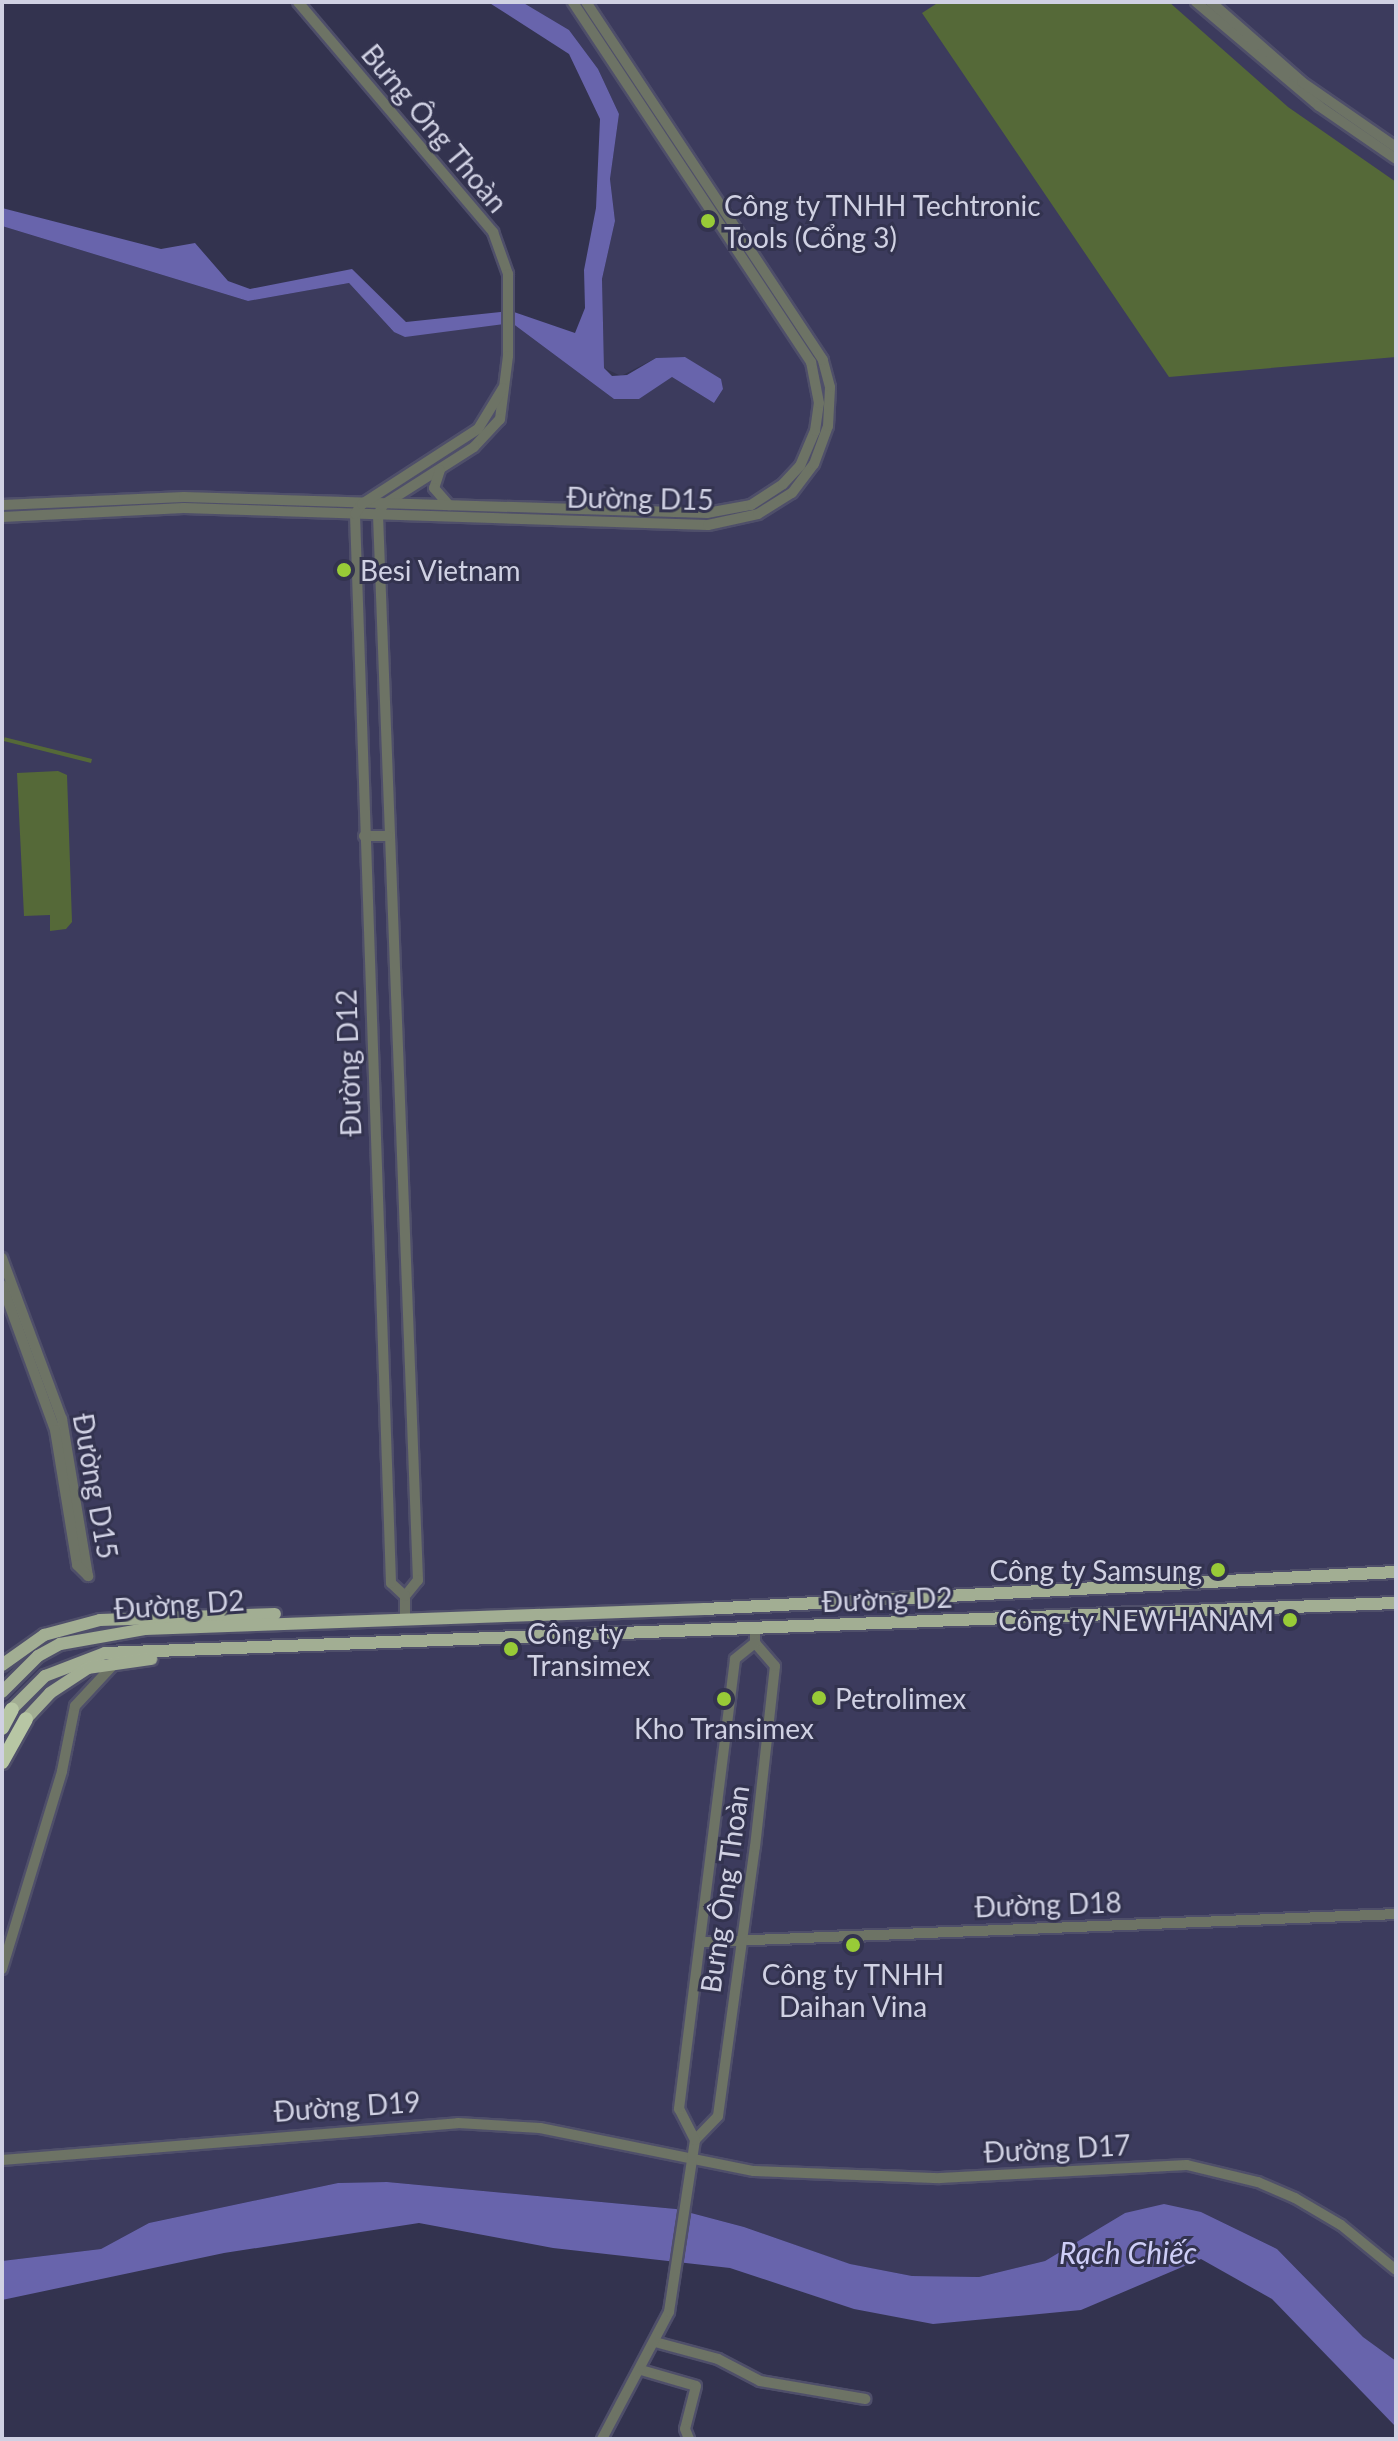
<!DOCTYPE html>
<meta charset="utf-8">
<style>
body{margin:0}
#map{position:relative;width:1398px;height:2441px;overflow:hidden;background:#33334f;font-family:Lato,sans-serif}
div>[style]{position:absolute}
.built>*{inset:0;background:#3c3b5d}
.green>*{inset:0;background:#556938;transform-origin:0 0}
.water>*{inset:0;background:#6864ac}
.roads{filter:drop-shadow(2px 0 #4f4f6a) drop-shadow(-2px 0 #4f4f6a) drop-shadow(0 2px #4f4f6a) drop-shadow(0 -2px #4f4f6a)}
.minor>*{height:10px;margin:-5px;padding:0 5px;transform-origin:5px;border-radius:5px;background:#6d7365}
.major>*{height:12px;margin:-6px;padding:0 6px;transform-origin:6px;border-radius:6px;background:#a2ae93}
.highway>*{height:14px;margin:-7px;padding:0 7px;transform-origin:7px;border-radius:7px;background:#b7c6a4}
.dots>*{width:22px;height:22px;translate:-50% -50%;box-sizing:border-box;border:4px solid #33334f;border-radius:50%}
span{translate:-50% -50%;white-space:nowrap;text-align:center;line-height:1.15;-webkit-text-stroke:6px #33334f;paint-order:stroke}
.street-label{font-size:28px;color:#d0d1e3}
.poi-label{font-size:28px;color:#d0d1e3}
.left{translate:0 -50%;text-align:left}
.right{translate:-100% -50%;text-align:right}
.water-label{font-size:30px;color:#cecef7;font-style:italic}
.frame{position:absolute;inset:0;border:4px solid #d0d1e3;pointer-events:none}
</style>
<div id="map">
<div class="built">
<div style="clip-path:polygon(522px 2px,1396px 2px,1396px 2361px,1363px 2337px,1277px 2249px,1201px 2212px,1125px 2213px,1045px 2261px,979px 2277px,912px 2276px,849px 2264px,744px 2227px,676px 2209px,387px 2182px,338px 2183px,149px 2223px,101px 2249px,2px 2261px,2px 226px,248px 301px,349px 283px,394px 332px,512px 323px,614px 399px,639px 399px,672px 377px,714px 403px,723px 389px,685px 357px,656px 358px,621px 376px,604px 368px,602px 279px,615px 221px,610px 179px,619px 114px,598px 69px,569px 30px)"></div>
</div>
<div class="green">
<div style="clip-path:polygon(939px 2px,1169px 2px,1288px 107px,1396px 182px,1396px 357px,1169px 377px,922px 13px)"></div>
<div style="left:92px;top:759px;width:4px;height:90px;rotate:104deg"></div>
<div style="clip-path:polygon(58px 771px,67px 775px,72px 922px,66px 929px,50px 931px,50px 915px,24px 916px,17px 773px)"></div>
</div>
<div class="water">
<div style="clip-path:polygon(488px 2px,522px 2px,569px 30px,598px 69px,619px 114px,610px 179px,615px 221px,602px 279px,604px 368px,612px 376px,627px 375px,656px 358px,685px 357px,721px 379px,723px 389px,714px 403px,672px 377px,639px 399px,614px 399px,512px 323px,405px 337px,394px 332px,349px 283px,248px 301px,2px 226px,2px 208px,161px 249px,195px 243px,228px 281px,250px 289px,352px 269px,406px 322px,511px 311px,575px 333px,585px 308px,584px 270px,596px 208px,600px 119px,569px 54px)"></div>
<div style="clip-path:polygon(387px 2182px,676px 2209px,744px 2227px,850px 2264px,912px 2276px,979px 2277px,1045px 2261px,1125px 2213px,1164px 2204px,1201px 2212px,1277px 2249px,1363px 2337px,1396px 2361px,1396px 2427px,1272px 2299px,1201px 2259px,1081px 2310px,933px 2324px,854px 2309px,730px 2268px,553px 2248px,419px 2223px,224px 2253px,2px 2300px,2px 2261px,101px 2249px,149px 2223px,338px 2183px)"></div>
</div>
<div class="roads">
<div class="minor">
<div style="left:298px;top:2px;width:302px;rotate:49.7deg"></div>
<div style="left:493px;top:232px;width:45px;rotate:70.3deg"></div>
<div style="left:508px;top:274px;width:82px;rotate:90deg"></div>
<div style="left:508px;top:356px;width:64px;rotate:97.2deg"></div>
<div style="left:500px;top:419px;width:38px;rotate:133deg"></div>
<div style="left:474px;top:447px;width:108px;rotate:147.5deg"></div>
<div style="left:383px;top:505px;width:11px;rotate:117deg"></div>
<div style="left:378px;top:515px;width:1066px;rotate:87.85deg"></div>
<div style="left:418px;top:1580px;width:21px;rotate:129deg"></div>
<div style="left:1196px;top:2px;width:161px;rotate:40.2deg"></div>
<div style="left:1319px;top:106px;width:93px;rotate:34.5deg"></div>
<div style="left:1211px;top:2px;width:121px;rotate:41.3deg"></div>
<div style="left:1302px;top:82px;width:114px;rotate:34.7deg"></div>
<div style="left:440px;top:470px;width:19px;rotate:108deg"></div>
<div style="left:434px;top:488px;width:23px;rotate:49deg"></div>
<div style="left:2px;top:505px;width:182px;rotate:-2.5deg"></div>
<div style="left:184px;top:497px;width:523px;rotate:1.75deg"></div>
<div style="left:707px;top:513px;width:45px;rotate:-10.3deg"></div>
<div style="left:751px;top:505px;width:38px;rotate:-33deg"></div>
<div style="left:783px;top:484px;width:25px;rotate:-47deg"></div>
<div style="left:800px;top:466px;width:38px;rotate:-67deg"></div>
<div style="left:815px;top:431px;width:28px;rotate:-82deg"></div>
<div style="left:819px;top:403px;width:42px;rotate:-101deg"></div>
<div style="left:811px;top:362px;width:432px;rotate:-123.5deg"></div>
<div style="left:2px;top:517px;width:182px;rotate:-2.8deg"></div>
<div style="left:184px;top:508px;width:524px;rotate:1.86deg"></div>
<div style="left:708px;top:525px;width:51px;rotate:-12.4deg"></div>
<div style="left:758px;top:514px;width:40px;rotate:-32deg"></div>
<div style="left:792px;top:493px;width:36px;rotate:-53deg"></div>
<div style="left:814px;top:464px;width:40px;rotate:-69.8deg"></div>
<div style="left:828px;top:426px;width:39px;rotate:-87deg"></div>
<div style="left:830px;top:387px;width:28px;rotate:-105deg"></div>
<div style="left:823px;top:360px;width:429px;rotate:-123.5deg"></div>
<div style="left:364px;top:836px;width:24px"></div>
<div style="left:2px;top:1258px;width:172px;rotate:69.6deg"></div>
<div style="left:62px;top:1419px;width:159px;rotate:80.6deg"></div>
<div style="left:2px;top:1285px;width:154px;rotate:69.9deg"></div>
<div style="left:55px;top:1430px;width:137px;rotate:80.7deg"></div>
<div style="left:77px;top:1565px;width:16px;rotate:45deg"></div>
<div style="left:405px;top:1616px;width:20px;rotate:-90deg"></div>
<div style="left:405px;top:1596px;width:19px;rotate:-137deg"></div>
<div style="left:391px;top:1583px;width:1070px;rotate:-91.93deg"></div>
<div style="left:355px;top:514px;width:12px;rotate:-55deg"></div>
<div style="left:362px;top:504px;width:138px;rotate:-32.9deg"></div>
<div style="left:478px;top:429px;width:48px;rotate:-58.6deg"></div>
<div style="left:703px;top:1942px;width:694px;rotate:-2.31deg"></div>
<div style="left:2px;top:1969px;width:207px;rotate:-73.1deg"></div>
<div style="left:62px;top:1771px;width:66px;rotate:-78.7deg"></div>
<div style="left:75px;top:1706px;width:59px;rotate:-47.1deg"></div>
<div style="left:695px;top:2140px;width:33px;rotate:-46deg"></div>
<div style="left:718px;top:2116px;width:272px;rotate:-82.2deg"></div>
<div style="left:755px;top:1847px;width:182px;rotate:-83.7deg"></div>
<div style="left:775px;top:1666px;width:30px;rotate:-131deg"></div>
<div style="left:755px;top:1643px;width:15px;rotate:-90deg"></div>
<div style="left:2px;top:2160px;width:457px;rotate:-4.6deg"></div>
<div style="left:458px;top:2123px;width:82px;rotate:3.5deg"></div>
<div style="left:540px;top:2128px;width:218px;rotate:11.4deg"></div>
<div style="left:754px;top:2171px;width:186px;rotate:2.2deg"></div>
<div style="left:940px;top:2178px;width:247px;rotate:-3deg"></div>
<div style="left:1187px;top:2165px;width:73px;rotate:13.5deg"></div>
<div style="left:1258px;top:2182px;width:40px;rotate:23.4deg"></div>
<div style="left:1295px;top:2198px;width:53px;rotate:30.4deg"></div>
<div style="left:1341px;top:2225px;width:71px;rotate:39.3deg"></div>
<div style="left:655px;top:2342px;width:65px;rotate:15.1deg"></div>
<div style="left:718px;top:2359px;width:47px;rotate:27.6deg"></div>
<div style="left:760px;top:2381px;width:107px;rotate:9.7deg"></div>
<div style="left:641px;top:2370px;width:57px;rotate:16.2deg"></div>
<div style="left:696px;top:2386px;width:44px;rotate:104.3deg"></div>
<div style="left:685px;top:2429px;width:11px;rotate:68deg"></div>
<div style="left:602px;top:2439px;width:144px;rotate:-62.2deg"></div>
<div style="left:669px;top:2312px;width:174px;rotate:-81.4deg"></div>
<div style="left:695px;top:2140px;width:35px;rotate:-117deg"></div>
<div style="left:679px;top:2109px;width:453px;rotate:-82.9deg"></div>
<div style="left:735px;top:1659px;width:26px;rotate:-39deg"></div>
</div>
<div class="major">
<div style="left:2px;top:1665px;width:52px;rotate:-35.5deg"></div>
<div style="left:44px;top:1635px;width:58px;rotate:-15deg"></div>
<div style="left:100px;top:1620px;width:175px;rotate:-2deg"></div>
<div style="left:2px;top:1692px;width:51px;rotate:-45deg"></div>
<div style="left:38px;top:1656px;width:25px;rotate:-29deg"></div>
<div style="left:60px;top:1644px;width:86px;rotate:-10deg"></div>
<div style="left:145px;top:1629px;width:560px;rotate:-2.05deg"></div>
<div style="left:705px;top:1609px;width:692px;rotate:-3.07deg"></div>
<div style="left:12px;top:1709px;width:47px;rotate:-45deg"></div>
<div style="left:45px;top:1676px;width:64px;rotate:-21deg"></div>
<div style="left:105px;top:1653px;width:1292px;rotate:-2.22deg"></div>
<div style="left:26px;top:1719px;width:35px;rotate:-47deg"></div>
<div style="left:50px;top:1693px;width:45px;rotate:-33.3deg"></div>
<div style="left:88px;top:1668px;width:64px;rotate:-8.1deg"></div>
</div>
<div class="highway">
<div style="left:2px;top:1728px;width:21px;rotate:-62deg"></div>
<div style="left:2px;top:1762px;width:49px;rotate:-60.8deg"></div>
</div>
</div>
<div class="dots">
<div style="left:708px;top:221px;background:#98cb37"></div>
<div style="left:344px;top:570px;background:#98cb37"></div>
<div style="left:1218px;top:1570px;background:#98cb37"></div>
<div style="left:1290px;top:1620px;background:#98cb37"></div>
<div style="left:511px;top:1649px;background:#98cb37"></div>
<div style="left:819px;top:1698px;background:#98cb37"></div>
<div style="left:724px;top:1699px;background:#98cb37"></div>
<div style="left:853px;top:1945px;background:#98cb37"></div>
</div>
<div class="street-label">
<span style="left:435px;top:128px;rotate:50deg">Bưng Ông Thoàn</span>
<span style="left:640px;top:498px;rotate:1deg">Đường D15</span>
<span style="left:348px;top:1063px;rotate:-92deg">Đường D12</span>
<span style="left:96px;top:1486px;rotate:80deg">Đường D15</span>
<span style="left:887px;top:1599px;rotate:-2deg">Đường D2</span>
<span style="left:179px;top:1604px;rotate:-4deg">Đường D2</span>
<span style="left:724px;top:1889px;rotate:-82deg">Bưng Ông Thoàn</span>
<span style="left:1048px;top:1904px;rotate:-2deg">Đường D18</span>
<span style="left:347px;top:2106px;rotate:-4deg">Đường D19</span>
<span style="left:1057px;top:2148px;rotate:-3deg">Đường D17</span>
</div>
<div class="poi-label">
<span class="left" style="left:724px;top:221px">Công ty TNHH Techtronic<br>Tools (Cổng 3)</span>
<span class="left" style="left:360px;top:570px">Besi Vietnam</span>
<span class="right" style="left:1202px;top:1570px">Công ty Samsung</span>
<span class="right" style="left:1274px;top:1620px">Công ty NEWHANAM</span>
<span class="left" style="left:527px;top:1649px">Công ty<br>Transimex</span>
<span class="left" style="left:835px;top:1698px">Petrolimex</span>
<span style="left:724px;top:1728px">Kho Transimex</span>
<span style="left:853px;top:1990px">Công ty TNHH<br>Daihan Vina</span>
</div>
<div class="water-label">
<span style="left:1128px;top:2252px">Rạch Chiếc</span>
</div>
<div class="frame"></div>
</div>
